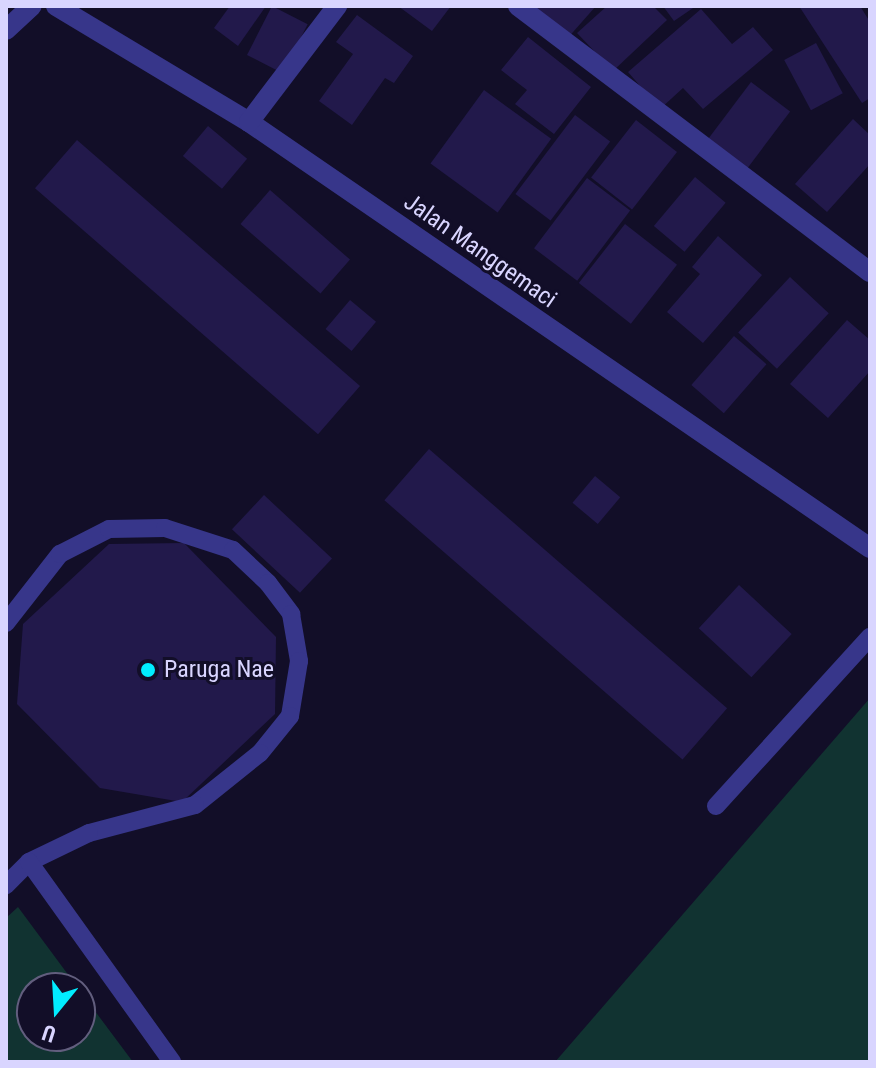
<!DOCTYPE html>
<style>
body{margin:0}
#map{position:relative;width:876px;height:1068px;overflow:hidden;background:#120e28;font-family:"Roboto Condensed",sans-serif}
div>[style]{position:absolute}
.green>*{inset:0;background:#113331}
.building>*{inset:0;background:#22194b;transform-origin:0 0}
.lane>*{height:18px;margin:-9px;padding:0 9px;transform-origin:9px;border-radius:9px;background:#37368a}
.street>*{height:20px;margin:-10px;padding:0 10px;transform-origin:10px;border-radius:10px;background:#37368a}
.dots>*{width:22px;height:22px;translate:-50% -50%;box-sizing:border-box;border:4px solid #120e28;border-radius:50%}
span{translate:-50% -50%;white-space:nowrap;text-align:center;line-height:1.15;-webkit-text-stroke:6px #120e28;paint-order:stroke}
.street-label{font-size:24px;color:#d9d5ff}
.poi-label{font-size:24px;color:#d9d5ff}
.left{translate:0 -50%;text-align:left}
.frame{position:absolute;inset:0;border:8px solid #d9d5ff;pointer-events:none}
.north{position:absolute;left:16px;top:972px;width:80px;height:80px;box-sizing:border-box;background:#120e28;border:2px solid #625e7e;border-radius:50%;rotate:198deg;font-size:22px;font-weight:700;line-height:32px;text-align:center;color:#d9d5ff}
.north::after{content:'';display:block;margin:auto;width:28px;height:36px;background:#01edff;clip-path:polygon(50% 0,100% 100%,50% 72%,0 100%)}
</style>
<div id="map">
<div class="green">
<div style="clip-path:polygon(870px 698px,870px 1062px,555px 1062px)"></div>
<div style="clip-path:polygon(18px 907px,78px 988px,32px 988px,32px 1036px,80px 1036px,80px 991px,133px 1062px,6px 1062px,6px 918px)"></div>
</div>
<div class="building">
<div style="clip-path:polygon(230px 6px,266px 6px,238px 46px,214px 28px)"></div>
<div style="left:272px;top:6px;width:40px;height:55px;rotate:27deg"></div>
<div style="clip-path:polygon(398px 6px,451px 6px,432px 31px)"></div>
<div style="clip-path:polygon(527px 6px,596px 6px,566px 40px)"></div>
<div style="clip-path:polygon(607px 6px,653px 6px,667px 20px,613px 71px,577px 33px)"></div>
<div style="clip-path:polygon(663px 6px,696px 6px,674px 21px)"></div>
<div style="clip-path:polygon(799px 6px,860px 6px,870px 22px,870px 98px,862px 103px)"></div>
<div style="clip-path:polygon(701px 9px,732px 44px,753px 27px,773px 50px,703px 109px,683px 88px,660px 109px,628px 72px)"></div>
<div style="clip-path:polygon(357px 15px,413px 56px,394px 83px,385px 78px,352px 125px,319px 101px,353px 54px,336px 42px)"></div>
<div style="clip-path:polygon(528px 37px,591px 87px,554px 134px,515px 104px,527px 90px,501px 70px)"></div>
<div style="left:816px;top:43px;width:57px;height:36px;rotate:62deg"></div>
<div style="left:751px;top:82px;width:49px;height:75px;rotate:37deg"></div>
<div style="left:484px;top:90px;width:83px;height:91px;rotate:36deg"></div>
<div style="left:575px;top:115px;width:44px;height:99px;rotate:37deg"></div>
<div style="clip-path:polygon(853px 119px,870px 135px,870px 164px,827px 212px,795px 184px)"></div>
<div style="left:636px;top:120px;width:52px;height:73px;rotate:38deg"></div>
<div style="left:208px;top:126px;width:51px;height:39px;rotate:40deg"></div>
<div style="left:77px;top:140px;width:375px;height:64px;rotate:41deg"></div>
<div style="left:695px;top:177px;width:40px;height:64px;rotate:40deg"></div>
<div style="left:587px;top:178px;width:54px;height:88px;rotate:37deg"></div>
<div style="left:270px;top:190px;width:106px;height:45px;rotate:41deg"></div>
<div style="left:625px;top:224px;width:66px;height:75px;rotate:38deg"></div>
<div style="clip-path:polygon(718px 236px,762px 275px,703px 343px,667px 312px,700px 274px,692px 267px)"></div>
<div style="left:790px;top:277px;width:53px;height:76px;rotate:43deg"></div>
<div style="left:350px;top:300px;width:34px;height:38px;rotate:40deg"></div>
<div style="clip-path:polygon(847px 320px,870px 340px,870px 371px,828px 418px,790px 384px)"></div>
<div style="left:734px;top:336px;width:43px;height:65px;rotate:41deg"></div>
<div style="left:429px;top:449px;width:395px;height:68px;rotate:41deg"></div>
<div style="left:595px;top:476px;width:33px;height:35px;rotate:40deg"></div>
<div style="left:264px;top:495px;width:93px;height:47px;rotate:43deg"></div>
<div style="clip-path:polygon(184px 543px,276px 637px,275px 714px,182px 802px,100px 788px,17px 704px,23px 624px,109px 544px)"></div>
<div style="left:739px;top:585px;width:72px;height:59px;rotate:43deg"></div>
</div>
<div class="lane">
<div style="left:6px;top:623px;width:88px;rotate:-52deg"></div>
<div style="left:60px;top:554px;width:55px;rotate:-27deg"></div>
<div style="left:109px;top:529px;width:56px;rotate:-1deg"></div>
<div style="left:165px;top:528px;width:71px;rotate:17.9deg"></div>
<div style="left:233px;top:550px;width:48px;rotate:43.3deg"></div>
<div style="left:268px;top:583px;width:39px;rotate:53deg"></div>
<div style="left:291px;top:614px;width:48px;rotate:80.3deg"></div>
<div style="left:299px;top:661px;width:56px;rotate:99.3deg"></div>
<div style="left:290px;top:716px;width:48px;rotate:129deg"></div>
<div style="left:260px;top:753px;width:83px;rotate:141.3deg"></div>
<div style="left:195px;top:805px;width:110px;rotate:165.2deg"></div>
<div style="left:89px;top:833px;width:67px;rotate:154.2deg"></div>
<div style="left:29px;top:862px;width:33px;rotate:135deg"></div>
<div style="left:716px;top:806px;width:229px;rotate:-47.7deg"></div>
<div style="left:29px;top:862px;width:246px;rotate:54.4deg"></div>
</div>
<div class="street">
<div style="left:56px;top:6px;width:225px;rotate:31deg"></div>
<div style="left:249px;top:122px;width:753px;rotate:34.45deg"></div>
<div style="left:518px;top:6px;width:441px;rotate:37.1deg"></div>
<div style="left:6px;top:30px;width:35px;rotate:-43deg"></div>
<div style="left:249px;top:122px;width:146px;rotate:-52.8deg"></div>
</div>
<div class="dots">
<div style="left:148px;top:670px;background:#01edff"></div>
</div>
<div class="street-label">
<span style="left:480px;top:251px;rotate:35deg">Jalan Manggemaci</span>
</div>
<div class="poi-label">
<span class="left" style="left:164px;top:670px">Paruga Nae</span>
</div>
<div class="frame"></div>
<div class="north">U</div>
</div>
